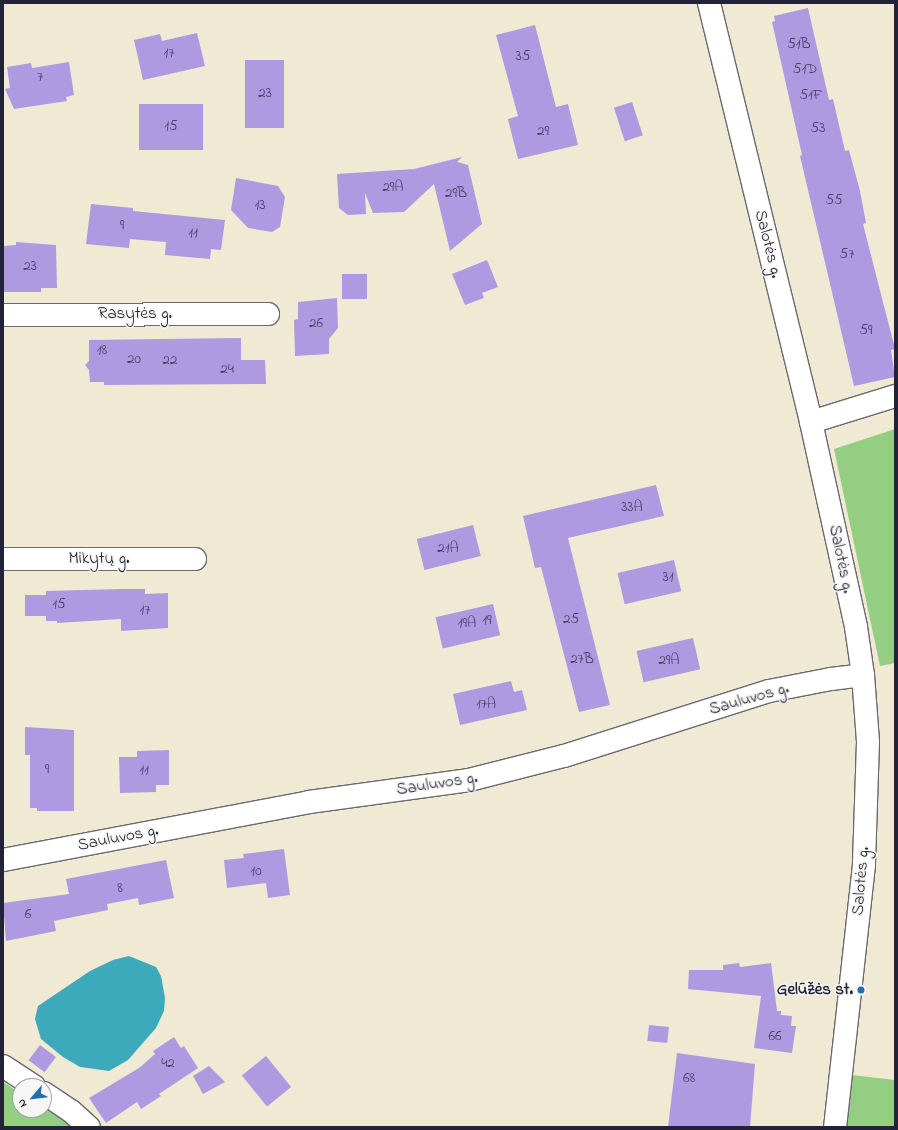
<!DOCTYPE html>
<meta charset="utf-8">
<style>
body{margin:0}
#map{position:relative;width:898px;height:1130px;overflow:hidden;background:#f0e9d3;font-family:"Indie Flower",sans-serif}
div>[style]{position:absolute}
.green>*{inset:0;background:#93ce83}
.water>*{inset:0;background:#3caaba}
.building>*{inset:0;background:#ae9ae1;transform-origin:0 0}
.roads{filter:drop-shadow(1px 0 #6a6870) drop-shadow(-1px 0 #6a6870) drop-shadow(0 1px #6a6870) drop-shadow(0 -1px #6a6870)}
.minor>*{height:22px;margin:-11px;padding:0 11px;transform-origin:11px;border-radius:11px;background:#fff}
.dots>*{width:11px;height:11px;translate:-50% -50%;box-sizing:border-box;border:2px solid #f6f6f2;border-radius:50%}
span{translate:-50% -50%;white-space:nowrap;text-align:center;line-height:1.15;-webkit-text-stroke:3px #f6f6f2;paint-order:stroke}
.number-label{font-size:15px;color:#454064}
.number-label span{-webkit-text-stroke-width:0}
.street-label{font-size:17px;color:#22223b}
.poi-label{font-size:17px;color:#22223b;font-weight:700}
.right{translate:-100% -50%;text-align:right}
.frame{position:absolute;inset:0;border:4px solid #22223b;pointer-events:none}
.north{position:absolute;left:12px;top:1078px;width:40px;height:40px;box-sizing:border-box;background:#f6f6f2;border:1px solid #a1a1a9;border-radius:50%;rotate:242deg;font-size:11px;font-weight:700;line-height:16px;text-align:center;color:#22223b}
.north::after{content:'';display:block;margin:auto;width:14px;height:18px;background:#1f6fb2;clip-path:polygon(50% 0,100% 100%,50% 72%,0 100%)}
</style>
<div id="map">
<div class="green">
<div style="clip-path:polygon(895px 429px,895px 663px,880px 666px,834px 449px)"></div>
<div style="clip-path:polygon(852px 1075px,895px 1080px,895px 1127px,846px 1127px)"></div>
<div style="clip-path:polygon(3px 1082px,20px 1093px,20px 1110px,44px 1110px,44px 1107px,73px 1127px,3px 1127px)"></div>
</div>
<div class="water">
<div style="clip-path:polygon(129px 956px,156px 967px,161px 976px,165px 998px,164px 1011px,156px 1028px,128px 1060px,109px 1071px,80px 1067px,63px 1057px,41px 1039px,35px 1019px,38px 1006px,90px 971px,113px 960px)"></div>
</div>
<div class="building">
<div style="clip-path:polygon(808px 8px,829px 100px,833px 99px,845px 151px,849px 150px,860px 191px,866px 223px,863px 224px,895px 349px,891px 350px,895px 377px,854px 386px,804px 173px,800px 156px,802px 155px,772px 22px,775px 21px,774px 16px)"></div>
<div style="clip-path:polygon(535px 25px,556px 107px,568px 104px,578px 145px,518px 159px,508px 119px,518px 116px,496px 35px)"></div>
<div style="clip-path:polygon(197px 33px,205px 66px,143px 80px,134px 40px,160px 34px,162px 41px)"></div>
<div style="left:245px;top:60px;width:39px;height:68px"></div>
<div style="clip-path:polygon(69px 62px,74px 95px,66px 97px,67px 101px,14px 109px,5px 89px,10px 88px,7px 67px,31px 63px,32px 68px)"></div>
<div style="left:632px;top:102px;width:35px;height:19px;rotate:72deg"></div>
<div style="left:139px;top:104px;width:64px;height:46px"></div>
<div style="clip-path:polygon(462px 157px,457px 162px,468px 165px,482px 224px,450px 251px,434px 184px,404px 212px,373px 213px,365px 193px,366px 214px,348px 215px,339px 208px,337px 174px,414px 169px)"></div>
<div style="clip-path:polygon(236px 178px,278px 186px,285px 197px,280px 227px,272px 232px,248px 228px,231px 210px)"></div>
<div style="clip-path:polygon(91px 204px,133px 208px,133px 211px,225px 220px,221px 250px,211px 249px,210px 259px,165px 255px,166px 242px,130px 239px,129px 248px,86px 244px)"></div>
<div style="clip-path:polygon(16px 242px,56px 245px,57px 288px,41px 288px,41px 292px,3px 292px,3px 246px,16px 245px)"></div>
<div style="clip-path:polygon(487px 260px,498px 287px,482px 293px,484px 298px,465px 305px,452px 274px)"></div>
<div style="left:342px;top:274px;width:25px;height:25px"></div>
<div style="clip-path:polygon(337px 298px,338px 328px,329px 339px,329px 354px,295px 356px,294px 320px,298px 319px,298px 302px)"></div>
<div style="clip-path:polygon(241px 338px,241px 360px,265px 360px,266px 384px,104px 385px,104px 382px,90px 382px,89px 370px,85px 365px,89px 361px,89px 340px)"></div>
<div style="clip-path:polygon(656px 485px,664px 516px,568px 538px,610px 705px,579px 712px,541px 567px,535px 568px,523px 516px)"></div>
<div style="left:473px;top:525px;width:32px;height:58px;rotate:76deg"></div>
<div style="left:674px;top:560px;width:32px;height:58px;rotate:77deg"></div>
<div style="clip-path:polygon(121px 589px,145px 589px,145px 594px,168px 593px,168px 628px,121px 631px,121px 619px,57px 623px,57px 621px,46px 621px,46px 616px,25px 616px,25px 595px,46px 595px,46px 591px)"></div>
<div style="left:493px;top:604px;width:32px;height:59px;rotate:77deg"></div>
<div style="left:693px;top:638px;width:32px;height:58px;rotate:77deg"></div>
<div style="clip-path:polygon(511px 681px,514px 692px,522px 690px,527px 710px,460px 725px,453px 694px)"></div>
<div style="clip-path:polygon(25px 727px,74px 730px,74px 811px,37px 811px,37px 808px,30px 808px,30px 755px,25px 755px)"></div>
<div style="clip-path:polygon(169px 750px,169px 785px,156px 785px,156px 792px,120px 793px,119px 757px,137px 757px,137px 751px)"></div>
<div style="clip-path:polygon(284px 849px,290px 895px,268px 898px,266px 883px,227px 888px,224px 860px,244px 858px,243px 854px)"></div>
<div style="clip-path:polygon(166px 860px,174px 898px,139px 905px,138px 898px,107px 904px,108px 910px,54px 921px,56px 931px,6px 941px,3px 903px,69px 894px,66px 879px)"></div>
<div style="clip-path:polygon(739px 963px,740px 967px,771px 963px,777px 1011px,781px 1011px,781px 1015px,792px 1016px,791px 1026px,796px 1026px,792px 1053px,754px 1048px,761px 996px,688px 989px,689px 970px,723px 970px,723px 965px)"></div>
<div style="left:649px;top:1025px;width:20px;height:16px;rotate:6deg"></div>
<div style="clip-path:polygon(174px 1037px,181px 1048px,184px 1046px,198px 1068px,159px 1094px,161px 1096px,141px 1109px,137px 1102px,106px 1123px,89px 1098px,139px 1068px,155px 1054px,153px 1051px)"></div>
<div style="left:40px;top:1045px;width:20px;height:19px;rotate:37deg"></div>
<div style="clip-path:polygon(677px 1053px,755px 1064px,750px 1127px,668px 1127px)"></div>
<div style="left:266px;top:1056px;width:40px;height:31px;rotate:51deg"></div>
<div style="clip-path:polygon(209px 1066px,225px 1082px,203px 1094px,193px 1076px)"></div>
</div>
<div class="roads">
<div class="minor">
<div style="left:709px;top:3px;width:431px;rotate:76.3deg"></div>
<div style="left:811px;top:422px;width:210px;rotate:77.6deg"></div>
<div style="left:856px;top:627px;width:49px;rotate:81.7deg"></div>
<div style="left:863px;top:675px;width:67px;rotate:85.7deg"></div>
<div style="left:868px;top:742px;width:123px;rotate:91.9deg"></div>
<div style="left:864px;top:865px;width:264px;rotate:96.3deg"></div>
<div style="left:3px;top:315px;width:265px;rotate:-0.2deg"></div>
<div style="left:811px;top:422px;width:88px;rotate:-17.2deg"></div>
<div style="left:3px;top:559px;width:192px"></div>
<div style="left:3px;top:860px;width:311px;rotate:-10.7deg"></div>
<div style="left:309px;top:802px;width:162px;rotate:-7.8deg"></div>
<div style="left:469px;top:780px;width:98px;rotate:-14.2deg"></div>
<div style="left:564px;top:756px;width:215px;rotate:-17.6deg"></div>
<div style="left:769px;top:691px;width:63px;rotate:-11deg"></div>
<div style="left:831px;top:679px;width:32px;rotate:-7deg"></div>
<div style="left:3px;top:1066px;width:37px;rotate:33deg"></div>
<div style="left:44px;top:1093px;width:32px;rotate:34deg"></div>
<div style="left:71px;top:1111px;width:24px;rotate:42deg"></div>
</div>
</div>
<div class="dots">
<div style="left:861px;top:990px;background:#1f6fb2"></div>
</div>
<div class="number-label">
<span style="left:799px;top:45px">51B</span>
<span style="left:169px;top:54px">17</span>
<span style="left:523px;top:57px">35</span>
<span style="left:805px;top:70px">51D</span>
<span style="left:40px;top:78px">7</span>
<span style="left:265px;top:94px">23</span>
<span style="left:811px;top:96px">51F</span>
<span style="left:171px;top:127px">15</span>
<span style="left:818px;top:129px">53</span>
<span style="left:543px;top:132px">29</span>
<span style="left:393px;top:188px">29A</span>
<span style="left:456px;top:194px">29B</span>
<span style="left:834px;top:201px">55</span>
<span style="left:260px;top:206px">13</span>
<span style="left:122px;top:226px">9</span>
<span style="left:193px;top:234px">11</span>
<span style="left:847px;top:255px">57</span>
<span style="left:30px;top:267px">23</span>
<span style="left:316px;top:324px">26</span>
<span style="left:866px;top:331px">59</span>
<span style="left:102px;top:351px">18</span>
<span style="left:134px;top:360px">20</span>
<span style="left:170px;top:361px">22</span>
<span style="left:227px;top:370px">24</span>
<span style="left:632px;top:508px">33A</span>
<span style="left:448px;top:549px">21A</span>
<span style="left:668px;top:578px">31</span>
<span style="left:59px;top:605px">15</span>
<span style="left:145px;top:611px">17</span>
<span style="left:571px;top:620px">25</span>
<span style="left:487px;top:621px">19</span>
<span style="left:467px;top:624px">19A</span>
<span style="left:582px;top:660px">27B</span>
<span style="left:669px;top:661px">29A</span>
<span style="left:486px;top:705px">17A</span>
<span style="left:47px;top:770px">9</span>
<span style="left:144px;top:771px">11</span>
<span style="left:256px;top:872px">10</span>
<span style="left:120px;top:889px">8</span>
<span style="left:28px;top:915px">6</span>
<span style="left:775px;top:1037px">66</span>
<span style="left:168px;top:1064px">42</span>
<span style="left:689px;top:1079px">68</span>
</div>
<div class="street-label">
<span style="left:768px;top:244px;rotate:76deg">Salotės g.</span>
<span style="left:135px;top:314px">Rasytės g.</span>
<span style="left:99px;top:559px">Mikytų g.</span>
<span style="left:841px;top:559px;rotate:78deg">Salotės g.</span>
<span style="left:749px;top:699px;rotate:-16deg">Sauluvos g.</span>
<span style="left:437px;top:784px;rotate:-9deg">Sauluvos g.</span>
<span style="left:118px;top:838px;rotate:-11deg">Sauluvos g.</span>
<span style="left:861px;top:881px;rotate:-85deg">Salotės g.</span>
</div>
<div class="poi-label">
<span class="right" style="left:853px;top:990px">Gelūžės st.</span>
</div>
<div class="frame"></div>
<div class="north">N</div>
</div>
